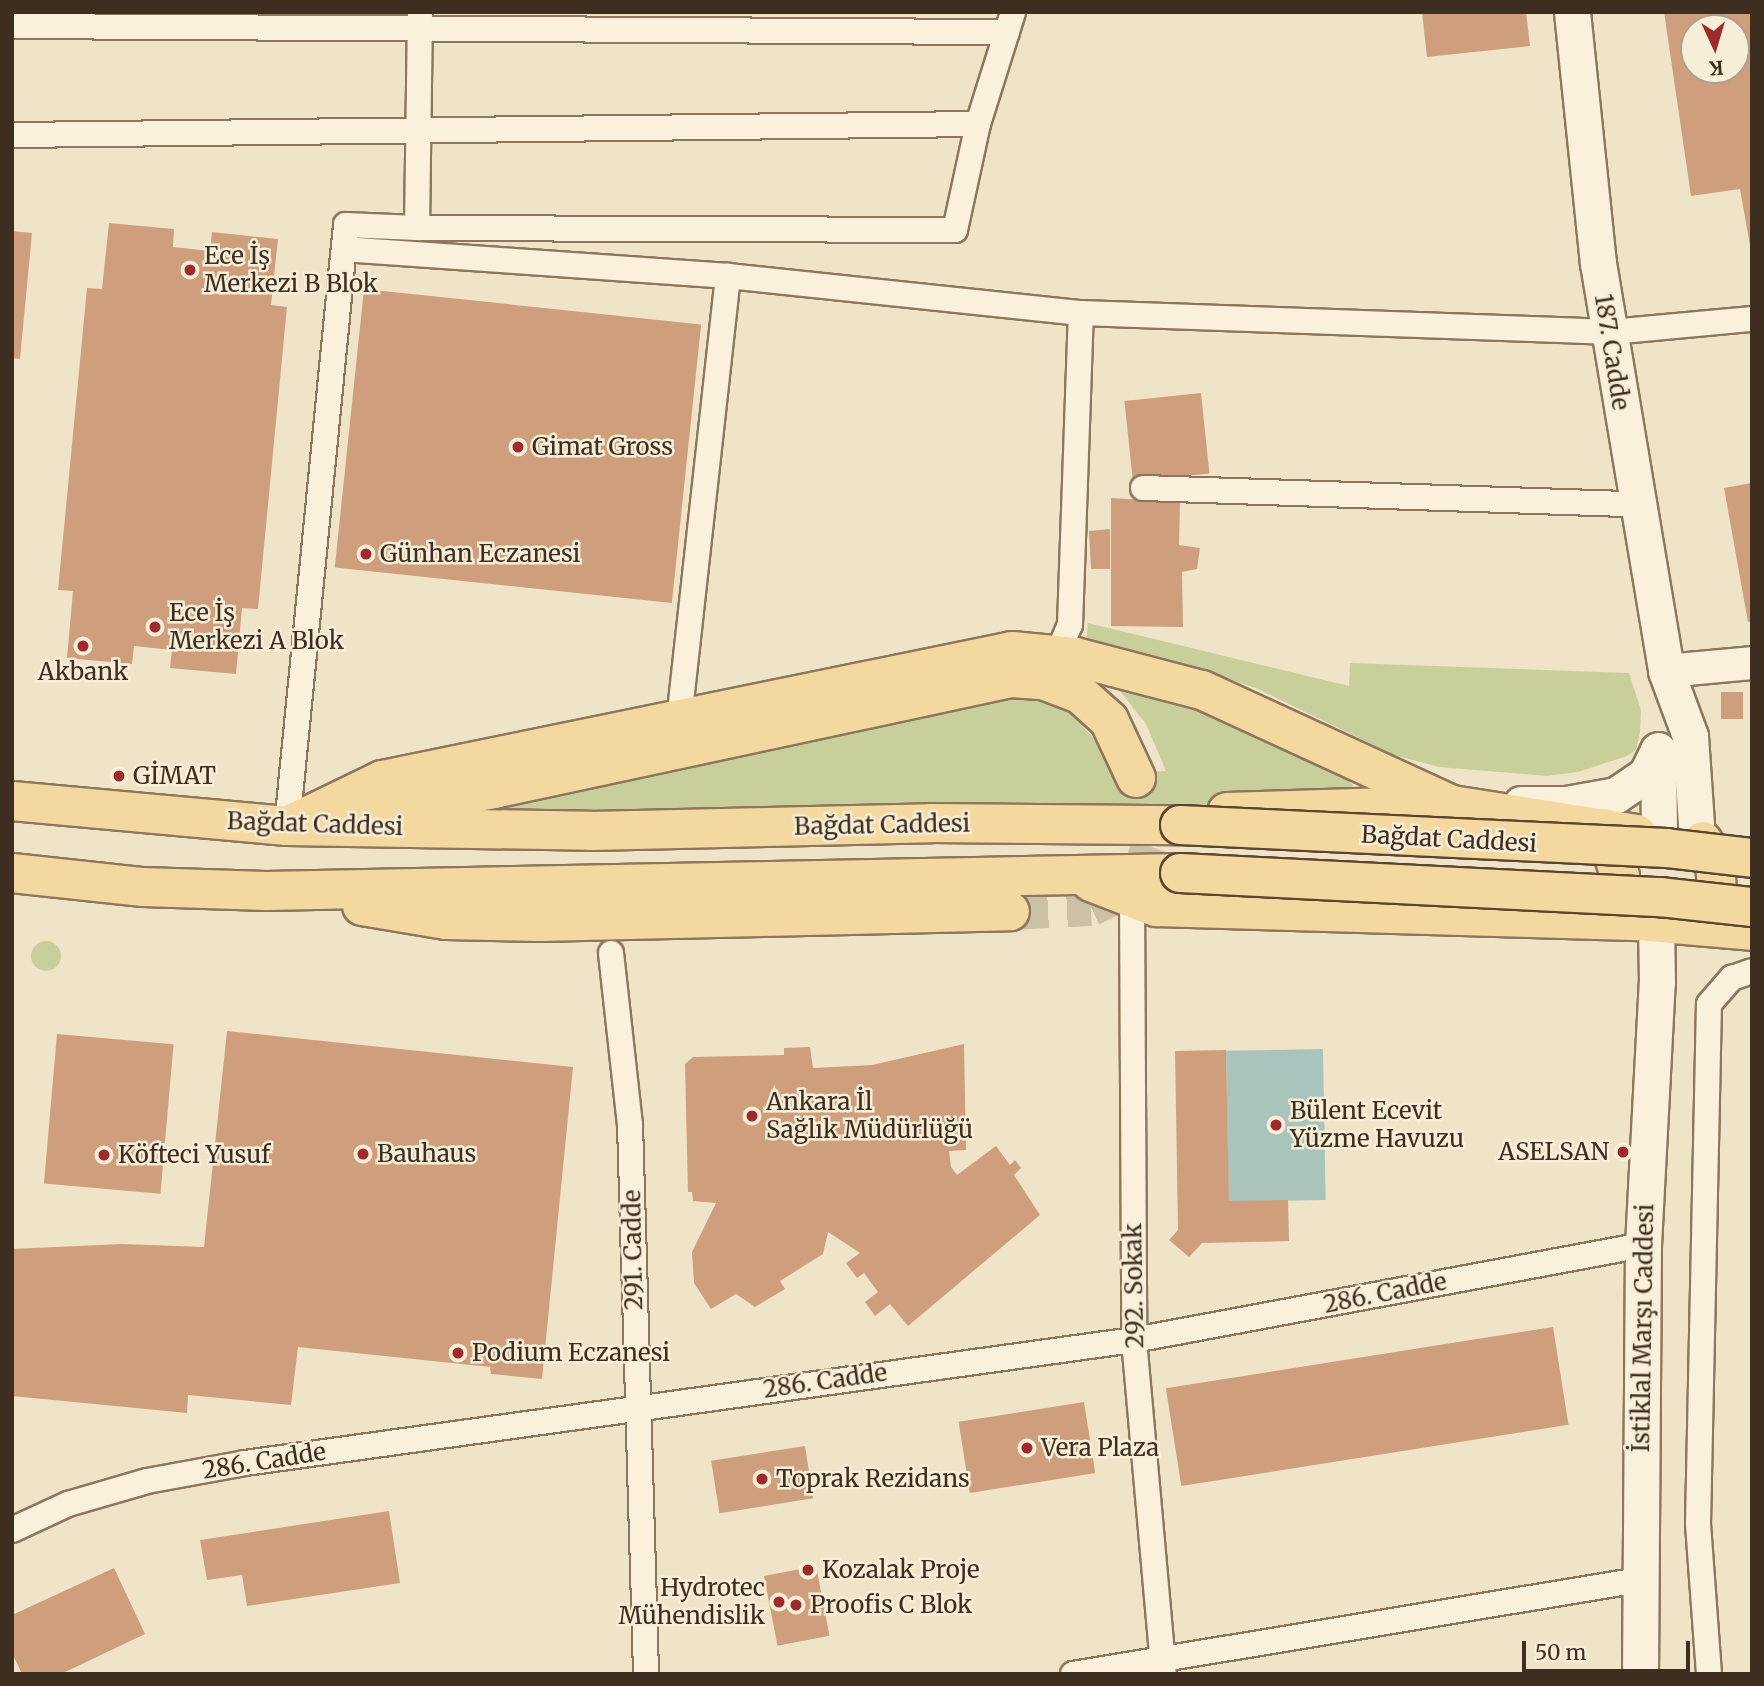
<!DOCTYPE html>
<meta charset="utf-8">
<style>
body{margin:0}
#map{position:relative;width:1764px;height:1686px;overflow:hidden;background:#f0e4c8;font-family:Merriweather,serif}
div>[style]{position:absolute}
.green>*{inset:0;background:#c9cf9b}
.round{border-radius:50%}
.water>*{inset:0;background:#a9c4bc;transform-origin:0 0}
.building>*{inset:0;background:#cf9f7d;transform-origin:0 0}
.primary-tunnel>*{height:38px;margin-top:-19px;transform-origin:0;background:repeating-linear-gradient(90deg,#ccc0a6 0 38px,transparent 0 57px)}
.roads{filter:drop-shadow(2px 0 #8d765c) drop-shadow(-2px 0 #8d765c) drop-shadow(0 2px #8d765c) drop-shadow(0 -2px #8d765c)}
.minor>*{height:24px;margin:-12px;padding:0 12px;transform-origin:12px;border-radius:12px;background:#faf1dc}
.tertiary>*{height:32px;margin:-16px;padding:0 16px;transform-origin:16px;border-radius:16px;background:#faf1dc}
.secondary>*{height:35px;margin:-17.5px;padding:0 17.5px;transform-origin:17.5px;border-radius:17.5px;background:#faf1dc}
.primary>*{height:38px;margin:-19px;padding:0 19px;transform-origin:19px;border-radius:19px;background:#f3d9a0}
.bridges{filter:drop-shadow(2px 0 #5b4430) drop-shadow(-2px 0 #5b4430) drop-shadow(0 2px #5b4430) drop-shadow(0 -2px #5b4430)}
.primary-bridge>*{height:38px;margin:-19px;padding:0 19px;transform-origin:19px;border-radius:19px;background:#f3d9a0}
.dots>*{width:19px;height:19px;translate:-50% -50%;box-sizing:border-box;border:4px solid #f7eed8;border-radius:50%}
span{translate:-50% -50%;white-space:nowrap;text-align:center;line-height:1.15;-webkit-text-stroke:5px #f7eed8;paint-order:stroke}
.poi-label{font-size:24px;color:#3d2e20}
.left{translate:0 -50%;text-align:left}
.right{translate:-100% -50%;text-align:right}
.street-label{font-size:24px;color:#3d2e20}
.frame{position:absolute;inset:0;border:14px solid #3d2e20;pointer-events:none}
.north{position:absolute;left:1680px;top:14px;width:70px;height:70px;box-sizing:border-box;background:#f7eed8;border:2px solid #ada18e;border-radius:50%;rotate:176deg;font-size:19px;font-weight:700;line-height:28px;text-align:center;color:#3d2e20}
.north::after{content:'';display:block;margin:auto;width:24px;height:32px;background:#9e2a2b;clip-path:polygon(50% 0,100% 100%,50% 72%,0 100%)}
.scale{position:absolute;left:1522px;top:1641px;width:168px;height:32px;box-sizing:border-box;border:4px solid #3d2e20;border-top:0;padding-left:9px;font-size:21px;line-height:24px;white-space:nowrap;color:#3d2e20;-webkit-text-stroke:5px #f7eed8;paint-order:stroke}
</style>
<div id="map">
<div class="green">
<div style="clip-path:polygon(1088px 623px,1349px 686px,1350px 663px,1629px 673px,1641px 710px,1640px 732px,1636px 750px,1627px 756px,1578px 772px,1547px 776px,1439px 767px,1394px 755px,1258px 689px,1194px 667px,1086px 641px)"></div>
<div style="clip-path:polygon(1113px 682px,1228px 717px,1347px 779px,1363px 797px,1356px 807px,448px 814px,1012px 694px,1066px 709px,1100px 745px,1114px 774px,1166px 771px,1146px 724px)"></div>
<div class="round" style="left:31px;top:941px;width:30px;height:30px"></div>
</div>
<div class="water">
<div style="left:1323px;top:1049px;width:151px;height:97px;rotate:89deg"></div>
</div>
<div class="building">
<div style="clip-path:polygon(1422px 12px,1526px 12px,1530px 46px,1427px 57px)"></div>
<div style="clip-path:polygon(evenodd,1664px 12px,1752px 12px,1752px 257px,1740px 189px,1691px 196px,1664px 12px,1694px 28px,1736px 28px,1736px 70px,1694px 70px,1694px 28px)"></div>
<div style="clip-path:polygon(109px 223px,174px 229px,173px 247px,210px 251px,212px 232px,278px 239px,271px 305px,287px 307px,258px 609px,242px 608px,236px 674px,170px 668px,172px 650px,134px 646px,132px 664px,67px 658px,73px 591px,58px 590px,87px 288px,102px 289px)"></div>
<div style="clip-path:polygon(12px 231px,32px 233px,20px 359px,12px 358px)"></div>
<div style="left:364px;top:289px;width:339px;height:280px;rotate:6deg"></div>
<div style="left:1201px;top:393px;width:81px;height:77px;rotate:84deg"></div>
<div style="clip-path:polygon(1752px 483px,1752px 621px,1748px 622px,1724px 488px)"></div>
<div style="clip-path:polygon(1111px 498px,1180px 502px,1179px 545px,1200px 548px,1197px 569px,1182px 572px,1183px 627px,1111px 626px)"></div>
<div style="clip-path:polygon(1110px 529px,1110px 569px,1091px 569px,1089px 531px)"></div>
<div style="left:1721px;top:692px;width:22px;height:27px"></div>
<div style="clip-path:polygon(227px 1031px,573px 1067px,542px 1379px,491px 1374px,490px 1367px,298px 1347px,291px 1405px,188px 1395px,187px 1413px,12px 1396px,12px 1249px,122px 1244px,204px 1247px)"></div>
<div style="left:57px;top:1034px;width:117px;height:150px;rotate:5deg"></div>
<div style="clip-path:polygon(964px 1044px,966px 1150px,949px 1151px,951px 1167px,957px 1175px,996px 1146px,1010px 1165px,1015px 1160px,1021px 1168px,1014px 1175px,1040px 1215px,908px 1326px,890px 1304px,875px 1316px,865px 1302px,878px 1292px,864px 1273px,857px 1278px,846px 1263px,860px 1253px,828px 1232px,823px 1254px,780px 1281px,785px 1289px,755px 1307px,736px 1294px,711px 1309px,694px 1283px,692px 1252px,716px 1203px,693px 1201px,692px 1192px,688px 1192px,685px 1064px,693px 1057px,784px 1055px,784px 1048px,810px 1047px,813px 1068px,872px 1065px)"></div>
<div style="clip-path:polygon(1226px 1050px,1229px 1201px,1288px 1200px,1289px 1241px,1202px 1243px,1189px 1257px,1169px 1240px,1178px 1230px,1175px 1051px)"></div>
<div style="left:1553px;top:1327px;width:99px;height:392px;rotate:81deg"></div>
<div style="left:1084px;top:1402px;width:72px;height:127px;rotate:81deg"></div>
<div style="left:805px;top:1446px;width:53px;height:95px;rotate:81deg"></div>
<div style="clip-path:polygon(389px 1511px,400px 1583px,247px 1606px,242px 1575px,207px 1580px,200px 1540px)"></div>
<div style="left:816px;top:1566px;width:71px;height:53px;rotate:79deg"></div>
<div style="clip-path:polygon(114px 1568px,145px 1634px,61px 1674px,22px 1674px,12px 1653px,12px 1615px)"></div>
</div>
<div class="primary-tunnel">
<div style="left:1010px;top:911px;width:81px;rotate:-2.8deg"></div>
<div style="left:1091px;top:907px;width:29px;rotate:-25deg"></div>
<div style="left:1117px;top:895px;width:33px;rotate:-43deg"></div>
<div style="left:1141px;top:873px;width:28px;rotate:-71deg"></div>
<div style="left:1150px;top:847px;width:70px;rotate:-101.5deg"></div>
</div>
<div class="roads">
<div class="minor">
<div style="left:12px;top:26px;width:995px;rotate:0.35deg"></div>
<div style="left:12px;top:135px;width:966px;rotate:-0.65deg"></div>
<div style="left:417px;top:228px;width:538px;rotate:0.21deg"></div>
<div style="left:955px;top:230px;width:108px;rotate:-77.8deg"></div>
<div style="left:978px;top:124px;width:117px;rotate:-72.6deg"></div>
<div style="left:344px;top:249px;width:385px;rotate:4deg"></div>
<div style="left:1143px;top:488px;width:492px;rotate:1.9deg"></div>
<div style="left:1057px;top:655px;width:33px;rotate:-67deg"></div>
<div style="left:1070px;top:625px;width:312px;rotate:-88deg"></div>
<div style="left:1081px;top:313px;width:530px;rotate:2.05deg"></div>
<div style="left:1611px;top:332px;width:142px;rotate:-5.3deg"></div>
<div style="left:679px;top:720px;width:447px;rotate:-83.7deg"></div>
<div style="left:728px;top:276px;width:355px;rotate:6deg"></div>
<div style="left:287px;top:826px;width:604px;rotate:-84.39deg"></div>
<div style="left:346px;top:225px;width:71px;rotate:2.4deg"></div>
<div style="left:417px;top:228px;width:213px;rotate:-89.2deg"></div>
<div style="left:1132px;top:897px;width:443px;rotate:89.7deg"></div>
<div style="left:1134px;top:1340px;width:335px;rotate:84.9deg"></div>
<div style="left:611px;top:953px;width:172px;rotate:83.7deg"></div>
<div style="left:630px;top:1124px;width:550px;rotate:88.33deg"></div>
<div style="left:12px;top:1530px;width:62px;rotate:-24.9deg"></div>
<div style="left:68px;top:1504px;width:82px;rotate:-16.2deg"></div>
<div style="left:147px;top:1481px;width:100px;rotate:-10.4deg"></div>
<div style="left:245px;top:1463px;width:897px;rotate:-7.88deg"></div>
<div style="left:1134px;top:1340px;width:518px;rotate:-10.57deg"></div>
<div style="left:1073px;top:1674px;width:574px;rotate:-9.43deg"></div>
<div style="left:1709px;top:1674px;width:150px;rotate:-94.2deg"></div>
<div style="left:1698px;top:1524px;width:520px;rotate:-88.79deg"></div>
<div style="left:1709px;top:1004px;width:35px;rotate:-49deg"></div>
<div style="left:1732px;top:978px;width:21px;rotate:-19deg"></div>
</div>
<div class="tertiary">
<div style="left:1666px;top:671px;width:86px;rotate:-5.3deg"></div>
</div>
<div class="secondary">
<div style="left:1572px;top:12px;width:252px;rotate:84.1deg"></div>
<div style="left:1598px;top:263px;width:414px;rotate:80.5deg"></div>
<div style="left:1666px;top:671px;width:69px;rotate:69.7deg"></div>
<div style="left:1690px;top:736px;width:103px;rotate:86.1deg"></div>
<div style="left:1658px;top:750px;width:87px;rotate:89.3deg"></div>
<div style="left:1521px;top:804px;width:45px"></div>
<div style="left:1566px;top:804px;width:51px;rotate:-10.2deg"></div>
<div style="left:1616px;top:795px;width:36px;rotate:-34deg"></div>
<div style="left:1646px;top:775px;width:25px;rotate:-64deg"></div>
<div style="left:1640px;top:1674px;width:429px;rotate:-89.6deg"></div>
<div style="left:1643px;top:1245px;width:263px;rotate:-87deg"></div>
<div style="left:1657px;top:982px;width:59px;rotate:-91deg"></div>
</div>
<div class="primary">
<div style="left:12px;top:801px;width:276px;rotate:5.2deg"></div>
<div style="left:287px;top:826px;width:304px;rotate:0.9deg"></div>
<div style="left:591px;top:831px;width:340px;rotate:-1.3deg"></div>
<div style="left:931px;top:823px;width:249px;rotate:0.5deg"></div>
<div style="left:376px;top:810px;width:120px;rotate:-10.1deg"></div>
<div style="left:494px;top:789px;width:529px;rotate:-12.12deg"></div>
<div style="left:1011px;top:678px;width:32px;rotate:4deg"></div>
<div style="left:1043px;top:680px;width:40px;rotate:21deg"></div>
<div style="left:1080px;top:694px;width:39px;rotate:42deg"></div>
<div style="left:1109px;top:720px;width:64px;rotate:65deg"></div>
<div style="left:1227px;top:812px;width:225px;rotate:-1.8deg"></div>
<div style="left:1452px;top:805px;width:187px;rotate:8.9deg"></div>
<div style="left:287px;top:826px;width:106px;rotate:-25.8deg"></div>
<div style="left:382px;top:780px;width:643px;rotate:-11.57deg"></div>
<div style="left:1012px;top:651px;width:63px;rotate:5.4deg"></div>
<div style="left:1075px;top:657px;width:131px;rotate:14.6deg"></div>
<div style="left:1202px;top:690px;width:275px;rotate:24.7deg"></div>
<div style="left:12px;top:873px;width:132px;rotate:6.1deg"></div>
<div style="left:143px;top:887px;width:123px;rotate:1.9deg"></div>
<div style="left:266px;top:891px;width:914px;rotate:-1.13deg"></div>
<div style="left:1091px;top:882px;width:70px;rotate:21deg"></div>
<div style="left:1156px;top:907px;width:494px;rotate:1.7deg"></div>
<div style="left:1650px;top:922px;width:102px;rotate:5deg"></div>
<div style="left:362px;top:906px;width:85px;rotate:9.5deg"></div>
<div style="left:446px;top:920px;width:93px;rotate:1.2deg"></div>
<div style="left:539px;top:922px;width:471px;rotate:-1.3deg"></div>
<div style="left:1597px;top:920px;width:26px;rotate:-51deg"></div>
<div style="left:1613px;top:900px;width:25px;rotate:-74deg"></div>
<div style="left:1620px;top:876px;width:50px;rotate:-107.4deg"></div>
<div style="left:1693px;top:924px;width:41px;rotate:-54deg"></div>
<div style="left:1717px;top:891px;width:27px;rotate:-94deg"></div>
<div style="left:1715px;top:864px;width:26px;rotate:-118deg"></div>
</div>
</div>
<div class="bridges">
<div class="primary-bridge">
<div style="left:1180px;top:825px;width:487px;rotate:2.7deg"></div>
<div style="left:1666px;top:848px;width:87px;rotate:6.6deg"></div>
<div style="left:1180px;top:873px;width:481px;rotate:2.9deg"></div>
<div style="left:1660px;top:897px;width:93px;rotate:6.2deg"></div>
</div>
</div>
<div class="dots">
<div style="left:190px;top:270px;background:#9e2a2b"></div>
<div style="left:518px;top:447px;background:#9e2a2b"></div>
<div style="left:366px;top:554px;background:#9e2a2b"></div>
<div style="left:155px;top:627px;background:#9e2a2b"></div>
<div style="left:83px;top:646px;background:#9e2a2b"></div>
<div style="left:119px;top:776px;background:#9e2a2b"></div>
<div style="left:752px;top:1116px;background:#9e2a2b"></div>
<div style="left:1276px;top:1125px;background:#9e2a2b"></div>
<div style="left:1623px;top:1152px;background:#9e2a2b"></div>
<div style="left:363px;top:1154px;background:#9e2a2b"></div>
<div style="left:104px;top:1155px;background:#9e2a2b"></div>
<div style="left:458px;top:1353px;background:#9e2a2b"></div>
<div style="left:1027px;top:1448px;background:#9e2a2b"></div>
<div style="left:762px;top:1479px;background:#9e2a2b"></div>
<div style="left:808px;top:1570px;background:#9e2a2b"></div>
<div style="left:779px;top:1602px;background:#9e2a2b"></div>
<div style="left:796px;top:1605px;background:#9e2a2b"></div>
</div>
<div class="poi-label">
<span class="left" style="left:204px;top:270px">Ece İş<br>Merkezi B Blok</span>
<span class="left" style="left:532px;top:447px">Gimat Gross</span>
<span class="left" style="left:380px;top:554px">Günhan Eczanesi</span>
<span class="left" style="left:169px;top:627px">Ece İş<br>Merkezi A Blok</span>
<span style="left:83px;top:672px">Akbank</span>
<span class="left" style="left:133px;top:776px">GİMAT</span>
<span class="left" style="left:766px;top:1116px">Ankara İl<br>Sağlık Müdürlüğü</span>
<span class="left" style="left:1290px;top:1125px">Bülent Ecevit<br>Yüzme Havuzu</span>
<span class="right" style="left:1609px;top:1152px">ASELSAN</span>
<span class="left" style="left:377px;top:1154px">Bauhaus</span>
<span class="left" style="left:118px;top:1155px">Köfteci Yusuf</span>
<span class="left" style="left:472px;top:1353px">Podium Eczanesi</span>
<span class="left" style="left:1041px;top:1448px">Vera Plaza</span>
<span class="left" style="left:776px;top:1479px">Toprak Rezidans</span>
<span class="left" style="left:822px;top:1570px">Kozalak Proje</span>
<span class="right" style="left:765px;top:1602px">Hydrotec<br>Mühendislik</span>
<span class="left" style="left:810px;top:1605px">Proofis C Blok</span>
</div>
<div class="street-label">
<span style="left:1612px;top:352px;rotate:81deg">187. Cadde</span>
<span style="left:315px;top:824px;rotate:2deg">Bağdat Caddesi</span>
<span style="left:882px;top:825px;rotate:-1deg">Bağdat Caddesi</span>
<span style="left:1449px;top:839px;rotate:3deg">Bağdat Caddesi</span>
<span style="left:633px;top:1250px;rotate:-91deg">291. Cadde</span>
<span style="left:1134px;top:1286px;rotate:-91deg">292. Sokak</span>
<span style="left:1385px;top:1293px;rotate:-11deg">286. Cadde</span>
<span style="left:1643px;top:1328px;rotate:-89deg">İstiklal Marşı Caddesi</span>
<span style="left:825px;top:1381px;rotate:-8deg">286. Cadde</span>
<span style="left:264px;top:1461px;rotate:-9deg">286. Cadde</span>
</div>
<div class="frame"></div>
<div class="north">K</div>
<div class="scale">50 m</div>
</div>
